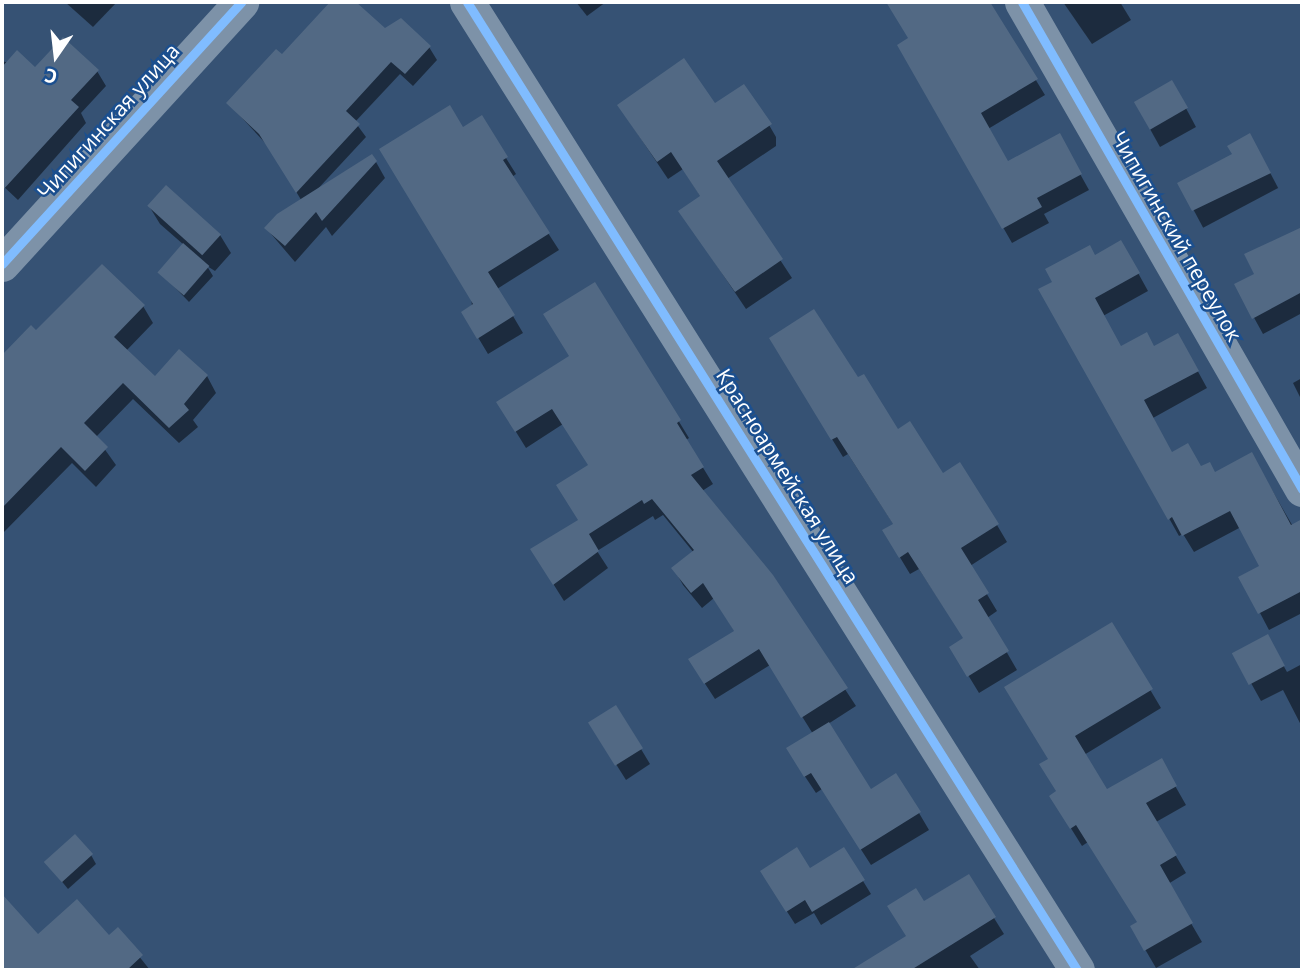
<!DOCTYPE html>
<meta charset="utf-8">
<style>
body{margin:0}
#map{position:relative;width:1304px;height:972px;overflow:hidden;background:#365274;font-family:"Open Sans",sans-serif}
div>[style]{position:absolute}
.shadow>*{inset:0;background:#0007;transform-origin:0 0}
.building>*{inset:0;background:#526984;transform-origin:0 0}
.street>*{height:35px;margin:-17.5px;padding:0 17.5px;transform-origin:17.5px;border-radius:17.5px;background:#7d92a8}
.cycleway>*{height:9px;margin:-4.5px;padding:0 4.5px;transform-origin:4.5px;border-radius:4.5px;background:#80bcff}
span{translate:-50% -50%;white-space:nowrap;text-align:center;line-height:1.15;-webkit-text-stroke:5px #1b4f8f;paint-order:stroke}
.street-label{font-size:21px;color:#fff}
.frame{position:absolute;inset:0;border:4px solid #fff;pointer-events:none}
.north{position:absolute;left:21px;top:21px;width:70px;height:70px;-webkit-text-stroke:5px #1b4f8f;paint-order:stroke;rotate:194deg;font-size:19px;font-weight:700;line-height:28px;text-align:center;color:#fff}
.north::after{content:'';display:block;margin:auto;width:24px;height:32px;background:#fff;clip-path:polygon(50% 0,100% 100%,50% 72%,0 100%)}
</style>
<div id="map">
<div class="shadow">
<div style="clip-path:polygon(65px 2px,117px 2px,93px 27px)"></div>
<div style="clip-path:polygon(332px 2px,354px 2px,385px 30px,429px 47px,437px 60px,413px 86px,400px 74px,355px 122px,366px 137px,314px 193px,376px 162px,385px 178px,332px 236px,326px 227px,295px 262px,266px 228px,303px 203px,269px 147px,228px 103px,282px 57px)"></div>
<div style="clip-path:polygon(576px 2px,606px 2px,587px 16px)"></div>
<div style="clip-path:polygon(888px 2px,988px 2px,1045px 95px,988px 129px,1008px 163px,1059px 136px,1089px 190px,1044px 214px,1049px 223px,1012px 243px,899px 45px,910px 39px)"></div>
<div style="clip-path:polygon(1063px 2px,1120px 2px,1131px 20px,1092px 44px)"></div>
<div style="clip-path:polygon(2px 61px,35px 70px,97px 71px,106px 86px,81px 113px,86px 123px,18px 200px,2px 185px)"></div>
<div style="clip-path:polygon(1172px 82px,1196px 127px,1160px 147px,1150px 129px)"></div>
<div style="clip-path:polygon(715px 105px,765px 118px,776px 137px,776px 146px,727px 179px,792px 278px,746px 309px,681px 212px,701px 197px,683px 169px,668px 179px,619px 106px)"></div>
<div style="clip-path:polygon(463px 129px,506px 158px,516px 174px,512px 177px,559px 250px,497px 289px,523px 333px,488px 354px,473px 329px)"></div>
<div style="left:1258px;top:150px;width:43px;height:85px;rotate:62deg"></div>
<div style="clip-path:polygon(166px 188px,220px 235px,231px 253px,215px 271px,207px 266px,213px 276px,189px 302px,160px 272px,184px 245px,160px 224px,149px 206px)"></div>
<div style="clip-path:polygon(1302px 228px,1302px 313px,1263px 334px,1236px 285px,1256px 274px,1246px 255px)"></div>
<div style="clip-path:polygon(1121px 242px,1148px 291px,1103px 316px,1121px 348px,1154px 348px,1178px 335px,1207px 388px,1153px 418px,1172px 454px,1215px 474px,1251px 454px,1302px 542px,1302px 613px,1269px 630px,1241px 577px,1262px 566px,1241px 527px,1194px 552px,1183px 534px,1179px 536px,1041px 290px)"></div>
<div style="clip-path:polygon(595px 284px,689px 438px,686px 440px,713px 484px,702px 491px,771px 576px,856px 706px,828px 724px,871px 792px,919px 813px,929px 830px,871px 865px,822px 789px,816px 793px,798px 766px,813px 734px,770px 665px,715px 699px,700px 676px,735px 632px,714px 598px,702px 608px,683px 585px,674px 569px,694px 553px,663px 515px,655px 520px,653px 516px,597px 551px,608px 568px,564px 601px,542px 566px,580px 521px,590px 466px,563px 424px,526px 448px,508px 419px,571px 357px)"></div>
<div style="clip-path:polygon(143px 306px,153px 323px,126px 351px,155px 379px,207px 376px,216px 393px,193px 420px,198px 427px,179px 443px,133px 399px,96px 437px,116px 465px,96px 487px,72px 463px,2px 534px,2px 358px,31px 328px,36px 332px)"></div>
<div style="clip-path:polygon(781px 356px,857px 380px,898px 432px,997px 525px,1007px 542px,970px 566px,997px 611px,987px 618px,1017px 670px,979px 693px,951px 647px,965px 639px,919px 569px,910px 574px,884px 531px,894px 525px,848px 454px,843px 457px)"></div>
<div style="clip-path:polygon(1302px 378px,1302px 401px,1293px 383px)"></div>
<div style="clip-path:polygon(1111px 624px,1161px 708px,1084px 755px,1107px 791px,1161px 761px,1186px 805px,1156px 822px,1186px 873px,1168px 884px,1202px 942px,1156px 968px,1132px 927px,1139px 923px,1088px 842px,1082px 846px,1062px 814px,1049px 759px)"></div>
<div style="clip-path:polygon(1277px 654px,1287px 672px,1302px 664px,1302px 727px,1283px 690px,1261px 701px,1251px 683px)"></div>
<div style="clip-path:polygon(599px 737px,641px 749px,650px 764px,626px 780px)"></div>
<div style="clip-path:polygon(91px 855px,96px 864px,68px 889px,46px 862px)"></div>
<div style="clip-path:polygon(810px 871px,863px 881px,871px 894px,821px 925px,814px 913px,795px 924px,770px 885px)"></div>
<div style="clip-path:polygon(2px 896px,38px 936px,109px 938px,118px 930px,150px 970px,2px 970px)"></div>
<div style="clip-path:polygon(923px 903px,994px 918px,1004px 934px,970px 956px,980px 970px,854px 970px,908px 937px)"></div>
</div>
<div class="building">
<div style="clip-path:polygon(330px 2px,356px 2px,385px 28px,401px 18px,431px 46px,405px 74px,391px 62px,346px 111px,360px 124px,296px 193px,259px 134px,226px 103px,276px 49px,282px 54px)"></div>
<div style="clip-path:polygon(886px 2px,990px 2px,1038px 79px,981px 113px,1008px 161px,1060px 133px,1082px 174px,1037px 198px,1042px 207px,1002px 229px,897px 45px,908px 38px)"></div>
<div style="clip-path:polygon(63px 37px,99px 70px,71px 100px,79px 107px,2px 191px,2px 67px,17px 50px,35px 67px)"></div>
<div style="clip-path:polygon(684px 58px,715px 103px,744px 84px,772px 124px,717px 161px,783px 259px,735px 292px,678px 211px,700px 196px,671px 152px,657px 162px,617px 105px)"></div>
<div style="left:1172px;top:80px;width:32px;height:44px;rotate:60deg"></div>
<div style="clip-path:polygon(450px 105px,463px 127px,482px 115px,508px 157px,503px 160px,550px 233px,488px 272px,515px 315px,477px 339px,461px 312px,473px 304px,379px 149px)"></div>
<div style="clip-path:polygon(1250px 133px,1271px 173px,1192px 211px,1177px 183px,1232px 154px,1227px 146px)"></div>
<div style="clip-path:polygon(372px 154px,377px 161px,322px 221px,316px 212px,285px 246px,264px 228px,277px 214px)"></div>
<div style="left:166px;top:185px;width:74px;height:28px;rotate:42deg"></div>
<div style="clip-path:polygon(1302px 227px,1302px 292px,1252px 319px,1234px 284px,1254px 274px,1244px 254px)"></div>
<div style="clip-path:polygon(1121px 240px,1140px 273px,1095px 298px,1121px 346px,1147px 332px,1154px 346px,1178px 333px,1199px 371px,1144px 400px,1172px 452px,1188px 443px,1201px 466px,1210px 462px,1215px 472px,1252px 452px,1291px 525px,1302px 519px,1302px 591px,1258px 614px,1238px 577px,1259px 566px,1230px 511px,1182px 536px,1172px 517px,1168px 520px,1038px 289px,1052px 282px,1045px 269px,1090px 245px,1095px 255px)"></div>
<div style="left:183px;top:243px;width:35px;height:39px;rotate:41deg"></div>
<div style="clip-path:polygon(102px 264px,145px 305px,114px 337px,155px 376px,179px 349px,208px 375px,184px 404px,189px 410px,169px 428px,123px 383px,84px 423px,108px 447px,85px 471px,61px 447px,2px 508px,2px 355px,31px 325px,36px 330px)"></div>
<div style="clip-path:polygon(595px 282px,681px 420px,677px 423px,704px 467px,691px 475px,773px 575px,848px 688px,801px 718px,759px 649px,704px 684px,688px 659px,734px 631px,703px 583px,691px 593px,671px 568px,694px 550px,652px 499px,644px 504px,642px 500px,589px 534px,599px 551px,553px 585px,530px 549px,578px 520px,556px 485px,588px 465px,552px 409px,515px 432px,496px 402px,569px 356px,543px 314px)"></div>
<div style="clip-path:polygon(814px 309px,858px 377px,864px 374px,898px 429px,910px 421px,943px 473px,960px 462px,999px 524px,961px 548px,989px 593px,978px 600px,1009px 651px,967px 677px,949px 647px,963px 638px,908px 552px,899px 558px,882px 530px,893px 524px,837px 437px,831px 440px,769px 338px)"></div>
<div style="clip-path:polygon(1112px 622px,1153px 689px,1075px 736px,1107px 789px,1162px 758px,1177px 786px,1146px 803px,1177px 855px,1160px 865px,1193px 923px,1144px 951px,1130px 926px,1137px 922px,1076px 825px,1070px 829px,1049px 796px,1056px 791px,1039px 764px,1048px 759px,1004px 687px)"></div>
<div style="left:1268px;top:634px;width:36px;height:41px;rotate:62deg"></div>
<div style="left:616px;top:705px;width:51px;height:33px;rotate:58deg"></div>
<div style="clip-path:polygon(829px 722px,871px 789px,896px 773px,921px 812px,860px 850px,811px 773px,804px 777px,786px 748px)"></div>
<div style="left:75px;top:834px;width:27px;height:42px;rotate:48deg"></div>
<div style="clip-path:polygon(797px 847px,810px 868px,844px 847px,865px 880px,812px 912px,805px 900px,786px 912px,760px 871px)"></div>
<div style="clip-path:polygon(969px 874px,996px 917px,911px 970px,851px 970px,906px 936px,887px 906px,916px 888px,924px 901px)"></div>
<div style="clip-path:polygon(2px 894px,38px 934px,77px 899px,109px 935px,118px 927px,143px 955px,127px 970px,2px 970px)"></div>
</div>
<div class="street">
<div style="left:467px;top:2px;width:1144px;rotate:57.78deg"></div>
<div style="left:1022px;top:2px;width:562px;rotate:60.1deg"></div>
<div style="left:2px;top:264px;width:355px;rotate:-47.6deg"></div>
</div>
<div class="cycleway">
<div style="left:467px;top:2px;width:1144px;rotate:57.78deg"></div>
<div style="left:1022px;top:2px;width:562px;rotate:60.1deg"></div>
<div style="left:2px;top:264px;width:355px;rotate:-47.6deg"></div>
</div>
<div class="street-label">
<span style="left:108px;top:121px;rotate:-48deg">Чипигинская улица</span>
<span style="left:1177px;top:236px;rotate:60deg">Чипигинский переулок</span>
<span style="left:788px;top:476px;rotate:58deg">Красноармейская улица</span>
</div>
<div class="frame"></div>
<div class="north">С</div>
</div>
